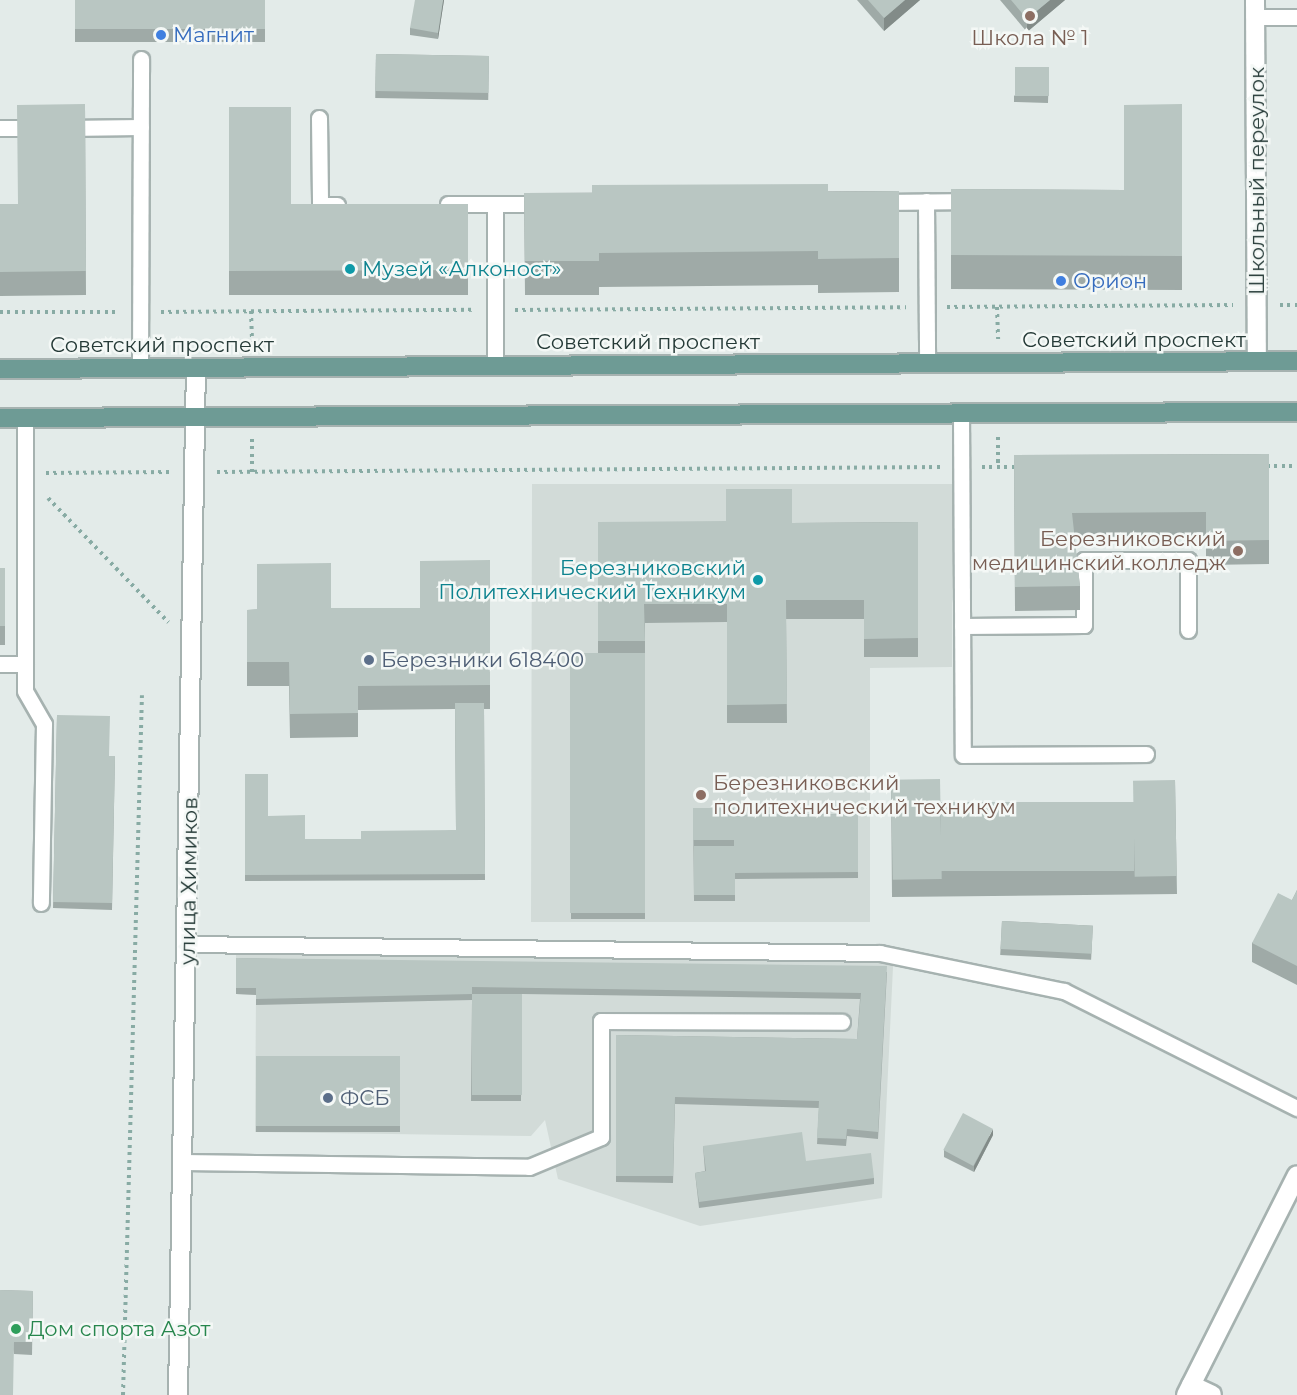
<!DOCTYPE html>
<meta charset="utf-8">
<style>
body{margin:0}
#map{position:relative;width:1297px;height:1395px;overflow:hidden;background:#e3ebe9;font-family:Montserrat,sans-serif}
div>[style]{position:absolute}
.built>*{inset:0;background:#d2dbd8}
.path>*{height:4px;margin-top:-2px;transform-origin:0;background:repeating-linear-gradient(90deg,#88aba4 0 3px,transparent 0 7.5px)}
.roads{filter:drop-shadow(2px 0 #a6b2b0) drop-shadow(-2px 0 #a6b2b0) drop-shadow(0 2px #a6b2b0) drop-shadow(0 -2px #a6b2b0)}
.lane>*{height:15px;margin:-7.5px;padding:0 7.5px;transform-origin:7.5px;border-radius:7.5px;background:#fff}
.street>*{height:18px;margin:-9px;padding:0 9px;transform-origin:9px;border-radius:9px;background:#fff}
.secondary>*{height:18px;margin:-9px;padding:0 9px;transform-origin:9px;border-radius:9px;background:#fff}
.primary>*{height:18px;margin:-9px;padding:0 9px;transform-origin:9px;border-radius:9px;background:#6e9b95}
.wall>*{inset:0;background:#9faaa7;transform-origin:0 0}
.shaded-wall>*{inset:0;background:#828b88}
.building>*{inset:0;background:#b9c6c2;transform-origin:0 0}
.dots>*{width:16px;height:16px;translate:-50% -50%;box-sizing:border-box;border:3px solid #f4f8f6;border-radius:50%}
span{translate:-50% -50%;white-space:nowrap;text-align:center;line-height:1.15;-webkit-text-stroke:5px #f4f8f6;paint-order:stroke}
.shop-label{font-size:21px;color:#366cbe}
.left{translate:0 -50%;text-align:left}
.education-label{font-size:21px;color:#785e54}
.right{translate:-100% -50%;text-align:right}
.street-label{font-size:21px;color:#253a37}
.culture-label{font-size:21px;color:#0d838f}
.service-label{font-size:21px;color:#4e5e75}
.leisure-label{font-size:21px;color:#27864d}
</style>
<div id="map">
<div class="built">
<div style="clip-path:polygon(532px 484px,953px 484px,952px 667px,870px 668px,870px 922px,531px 922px)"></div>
<div style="clip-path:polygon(236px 938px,894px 946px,882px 1198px,700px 1226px,558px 1179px,545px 1120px,531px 1136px,255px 1132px,256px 995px,236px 994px)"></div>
</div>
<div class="path">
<div style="left:1280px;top:305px;width:17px"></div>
<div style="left:947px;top:307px;width:286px;rotate:-0.4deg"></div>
<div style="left:997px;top:307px;width:32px;rotate:88deg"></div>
<div style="left:515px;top:310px;width:391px;rotate:-0.4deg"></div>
<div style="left:251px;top:311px;width:34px;rotate:88deg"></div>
<div style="left:0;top:312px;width:120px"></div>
<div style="left:161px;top:312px;width:313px;rotate:-0.4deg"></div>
<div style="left:998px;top:437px;width:30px;rotate:90deg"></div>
<div style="left:252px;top:439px;width:33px;rotate:90deg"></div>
<div style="left:1267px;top:466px;width:30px"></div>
<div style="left:982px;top:467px;width:34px"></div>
<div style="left:217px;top:472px;width:724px;rotate:-0.4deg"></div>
<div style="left:46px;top:473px;width:124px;rotate:-0.5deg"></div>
<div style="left:48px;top:498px;width:173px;rotate:45.9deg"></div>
<div style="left:123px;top:1395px;width:700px;rotate:-88.45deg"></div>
</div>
<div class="roads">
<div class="lane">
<div style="left:1256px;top:17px;width:41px"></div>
<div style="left:319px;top:118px;width:87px;rotate:89.3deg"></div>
<div style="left:320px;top:205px;width:17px"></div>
<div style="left:0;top:128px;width:36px"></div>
<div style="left:66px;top:128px;width:75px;rotate:-0.8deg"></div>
<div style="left:926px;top:201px;width:162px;rotate:89.6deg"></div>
<div style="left:880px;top:202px;width:90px;rotate:-0.6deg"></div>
<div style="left:448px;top:204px;width:96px"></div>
<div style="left:495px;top:204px;width:162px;rotate:90deg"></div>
<div style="left:140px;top:368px;width:309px;rotate:-89.8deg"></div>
<div style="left:961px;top:413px;width:342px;rotate:89.7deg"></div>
<div style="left:963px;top:755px;width:183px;rotate:-0.3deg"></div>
<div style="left:962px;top:626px;width:122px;rotate:-0.5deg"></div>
<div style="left:1084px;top:625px;width:65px;rotate:-90deg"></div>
<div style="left:1084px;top:560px;width:104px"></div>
<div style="left:1188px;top:560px;width:70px;rotate:90deg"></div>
<div style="left:0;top:664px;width:25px"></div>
<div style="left:25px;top:664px;width:246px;rotate:-90deg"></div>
<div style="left:25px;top:664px;width:27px;rotate:90deg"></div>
<div style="left:25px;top:691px;width:38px;rotate:60deg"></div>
<div style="left:44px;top:724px;width:179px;rotate:91deg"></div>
<div style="left:187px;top:944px;width:693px;rotate:0.74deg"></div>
<div style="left:880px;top:953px;width:188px;rotate:11.7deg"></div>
<div style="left:1064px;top:991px;width:261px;rotate:26.7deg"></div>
<div style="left:183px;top:1162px;width:346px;rotate:0.8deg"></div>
<div style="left:529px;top:1167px;width:78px;rotate:-22.6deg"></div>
<div style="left:601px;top:1137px;width:116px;rotate:-90deg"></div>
<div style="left:601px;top:1021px;width:241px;rotate:0.2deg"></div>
</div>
<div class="street">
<div style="left:1255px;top:0;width:361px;rotate:89.7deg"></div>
<div style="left:1191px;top:1385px;width:23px;rotate:25deg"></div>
<div style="left:178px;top:1395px;width:1027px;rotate:-89deg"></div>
</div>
<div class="secondary">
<div style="left:1186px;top:1395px;width:246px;rotate:-63.2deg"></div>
</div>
<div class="primary">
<div style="left:0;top:369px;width:1297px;rotate:-0.35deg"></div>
<div style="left:0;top:418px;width:1297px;rotate:-0.27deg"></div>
</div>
</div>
<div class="wall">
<div style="left:75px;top:0;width:190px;height:42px"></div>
<div style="clip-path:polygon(444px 0,438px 39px,410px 35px,410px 28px)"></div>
<div style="clip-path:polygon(857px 0,920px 0,884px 31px)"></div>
<div style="clip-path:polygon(1000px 0,1065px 0,1027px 32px)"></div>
<div style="left:376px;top:54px;width:113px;height:44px;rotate:1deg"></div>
<div style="clip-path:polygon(1049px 67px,1048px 103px,1014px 102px,1014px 96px)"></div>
<div style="clip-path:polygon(85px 104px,86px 295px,0 296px,0 204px,18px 204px)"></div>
<div style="clip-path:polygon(1182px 104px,1182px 290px,951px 289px,951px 189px,1124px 190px)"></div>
<div style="clip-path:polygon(229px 107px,291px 204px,468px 204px,468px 295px,229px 295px)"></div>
<div style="clip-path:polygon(899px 191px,899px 292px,818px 293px,818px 285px,599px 287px,599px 295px,525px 295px,524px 193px)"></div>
<div style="clip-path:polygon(1269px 454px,1269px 564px,1206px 565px,1206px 536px,1074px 537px,1080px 586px,1080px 610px,1015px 611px,1014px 455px)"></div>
<div style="clip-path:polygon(598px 522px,792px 523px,918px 522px,918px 657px,864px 657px,864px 619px,786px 619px,787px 723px,727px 723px,727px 622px,645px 623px,645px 919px,571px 919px,570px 653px,598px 653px)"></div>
<div style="clip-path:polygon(490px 560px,490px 709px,484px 709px,485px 880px,245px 881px,245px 774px,268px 816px,305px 839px,361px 839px,456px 830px,455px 709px,358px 710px,358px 737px,290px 738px,289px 686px,247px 686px,247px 610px,331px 608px,420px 608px)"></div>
<div style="left:0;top:568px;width:5px;height:77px"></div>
<div style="clip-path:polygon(57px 715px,109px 756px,115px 756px,112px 910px,53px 908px)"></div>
<div style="clip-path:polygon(891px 780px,941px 811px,1134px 802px,1175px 780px,1177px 894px,892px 897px)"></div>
<div style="clip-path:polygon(693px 808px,734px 815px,858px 814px,858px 878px,735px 879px,735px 901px,694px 901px)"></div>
<div style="clip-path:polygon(1297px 890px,1297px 985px,1252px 962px,1252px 943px,1292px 900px)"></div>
<div style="left:1002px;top:921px;width:91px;height:34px;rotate:3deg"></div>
<div style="clip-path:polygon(236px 958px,887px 972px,878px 1139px,847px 1136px,846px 1146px,817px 1144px,819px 1108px,675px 1104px,673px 1183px,616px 1182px,616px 1035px,857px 1039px,860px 999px,522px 994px,521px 1101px,471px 1101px,472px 1000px,256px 1005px,256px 995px,236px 994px)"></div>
<div style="left:256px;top:1056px;width:144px;height:76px"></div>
<div style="clip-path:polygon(993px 1135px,974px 1172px,944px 1157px,944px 1150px)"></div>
<div style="clip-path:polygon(703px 1146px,806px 1161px,874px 1178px,874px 1184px,699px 1208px,695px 1173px,705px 1171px)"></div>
<div style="clip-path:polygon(0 1290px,33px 1291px,32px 1355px,14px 1354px)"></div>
</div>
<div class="shaded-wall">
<div style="clip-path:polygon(443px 0,444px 0,438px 39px,438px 33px)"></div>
<div style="clip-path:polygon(905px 0,920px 0,884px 31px,884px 18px)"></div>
<div style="clip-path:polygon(1050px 0,1065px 0,1027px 32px,1027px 19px)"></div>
<div style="clip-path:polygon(993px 1129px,993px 1135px,974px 1172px,974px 1166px)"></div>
</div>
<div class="building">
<div style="left:75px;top:0;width:190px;height:29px"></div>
<div style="clip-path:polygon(415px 0,443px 0,438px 33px,410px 28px)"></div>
<div style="clip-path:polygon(868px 0,905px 0,884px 18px)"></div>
<div style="clip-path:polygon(1011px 0,1050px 0,1027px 19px)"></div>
<div style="left:376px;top:54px;width:113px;height:37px;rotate:1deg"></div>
<div style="left:1015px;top:67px;width:34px;height:29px"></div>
<div style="clip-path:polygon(85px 104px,86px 271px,0 272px,0 204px,18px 204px,17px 105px)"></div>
<div style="clip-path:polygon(1182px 104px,1182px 256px,951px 255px,951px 189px,1124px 190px,1124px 105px)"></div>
<div style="clip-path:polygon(229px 107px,291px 107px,291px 204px,468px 204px,468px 270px,229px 271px)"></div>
<div style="clip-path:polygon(828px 184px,828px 192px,899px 191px,899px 258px,818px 259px,818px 251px,599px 253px,599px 261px,525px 261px,524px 193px,592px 193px,592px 185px)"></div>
<div style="clip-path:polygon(1269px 454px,1269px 540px,1206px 541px,1206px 512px,1072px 513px,1080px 586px,1015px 587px,1014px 455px)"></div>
<div style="clip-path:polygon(726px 489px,792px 489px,792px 523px,918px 522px,918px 638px,864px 639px,864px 600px,786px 600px,787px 704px,727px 705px,727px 604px,644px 604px,645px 641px,598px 641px,598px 522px,726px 521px)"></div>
<div style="clip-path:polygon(490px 560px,490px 685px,358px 686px,358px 713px,290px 714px,289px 662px,247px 662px,247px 610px,257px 609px,257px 564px,331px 563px,331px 608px,420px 608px,420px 561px)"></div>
<div style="left:0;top:568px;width:5px;height:58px"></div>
<div style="left:570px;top:653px;width:75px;height:260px"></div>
<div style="clip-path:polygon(455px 703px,484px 703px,485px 874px,245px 875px,245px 774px,268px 774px,268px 816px,305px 815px,305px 839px,361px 839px,361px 831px,456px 830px)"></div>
<div style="clip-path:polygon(57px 715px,110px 716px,109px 756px,115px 756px,112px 903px,53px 902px)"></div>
<div style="left:940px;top:779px;width:100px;height:49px;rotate:89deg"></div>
<div style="left:1175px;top:780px;width:96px;height:42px;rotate:89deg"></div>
<div style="left:1134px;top:802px;width:69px;height:193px;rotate:90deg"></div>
<div style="left:693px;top:808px;width:41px;height:32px"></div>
<div style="clip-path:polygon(858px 814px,858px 872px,735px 873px,735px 895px,694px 895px,694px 846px,734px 846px,734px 815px)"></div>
<div style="clip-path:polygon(1297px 890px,1297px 966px,1252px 943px,1278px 893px,1292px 900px)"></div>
<div style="left:1002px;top:921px;width:91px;height:28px;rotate:3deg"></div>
<div style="clip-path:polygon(236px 958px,887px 966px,878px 1132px,847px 1129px,846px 1139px,817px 1138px,819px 1101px,675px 1097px,673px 1176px,616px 1176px,616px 1035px,857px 1039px,861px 993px,472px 987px,472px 994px,256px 999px,256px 988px,236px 988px)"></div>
<div style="left:472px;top:994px;width:50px;height:101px"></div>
<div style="left:256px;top:1056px;width:144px;height:70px"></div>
<div style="left:963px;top:1113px;width:34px;height:42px;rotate:28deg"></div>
<div style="clip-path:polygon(802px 1132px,806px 1161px,871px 1153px,874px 1178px,699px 1202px,695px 1173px,706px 1171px,703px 1146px)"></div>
<div style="clip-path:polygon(0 1290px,33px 1291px,32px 1342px,14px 1342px,13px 1395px,0 1395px)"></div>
</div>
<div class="dots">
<div style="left:1030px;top:16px;background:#8d6e63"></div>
<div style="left:161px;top:35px;background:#3f7fe0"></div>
<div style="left:350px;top:269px;background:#0f9aa8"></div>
<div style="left:1061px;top:281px;background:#3f7fe0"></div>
<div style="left:1238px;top:551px;background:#8d6e63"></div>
<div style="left:758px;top:580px;background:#0f9aa8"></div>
<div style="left:369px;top:660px;background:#5c6f8a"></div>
<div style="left:701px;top:795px;background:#8d6e63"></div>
<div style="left:328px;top:1098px;background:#5c6f8a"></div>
<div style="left:16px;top:1329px;background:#2e9e5b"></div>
</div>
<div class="shop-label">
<span class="left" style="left:173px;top:35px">Магнит</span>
<span class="left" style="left:1073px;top:281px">Орион</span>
</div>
<div class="education-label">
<span style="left:1030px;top:38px">Школа № 1</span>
<span class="right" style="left:1226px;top:551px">Березниковский<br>медицинский колледж</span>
<span class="left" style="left:713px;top:795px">Березниковский<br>политехнический техникум</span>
</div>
<div class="street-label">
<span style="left:1257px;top:181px;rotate:-90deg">Школьный переулок</span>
<span style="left:1134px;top:340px">Советский проспект</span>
<span style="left:648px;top:342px">Советский проспект</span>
<span style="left:162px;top:345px">Советский проспект</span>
<span style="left:189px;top:881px;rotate:-89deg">улица Химиков</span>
</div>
<div class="culture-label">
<span class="left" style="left:362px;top:269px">Музей «Алконост»</span>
<span class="right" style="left:746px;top:580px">Березниковский<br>Политехнический Техникум</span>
</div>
<div class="service-label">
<span class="left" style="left:381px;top:660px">Березники 618400</span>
<span class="left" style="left:340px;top:1098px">ФСБ</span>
</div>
<div class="leisure-label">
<span class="left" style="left:28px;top:1329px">Дом спорта Азот</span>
</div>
</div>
